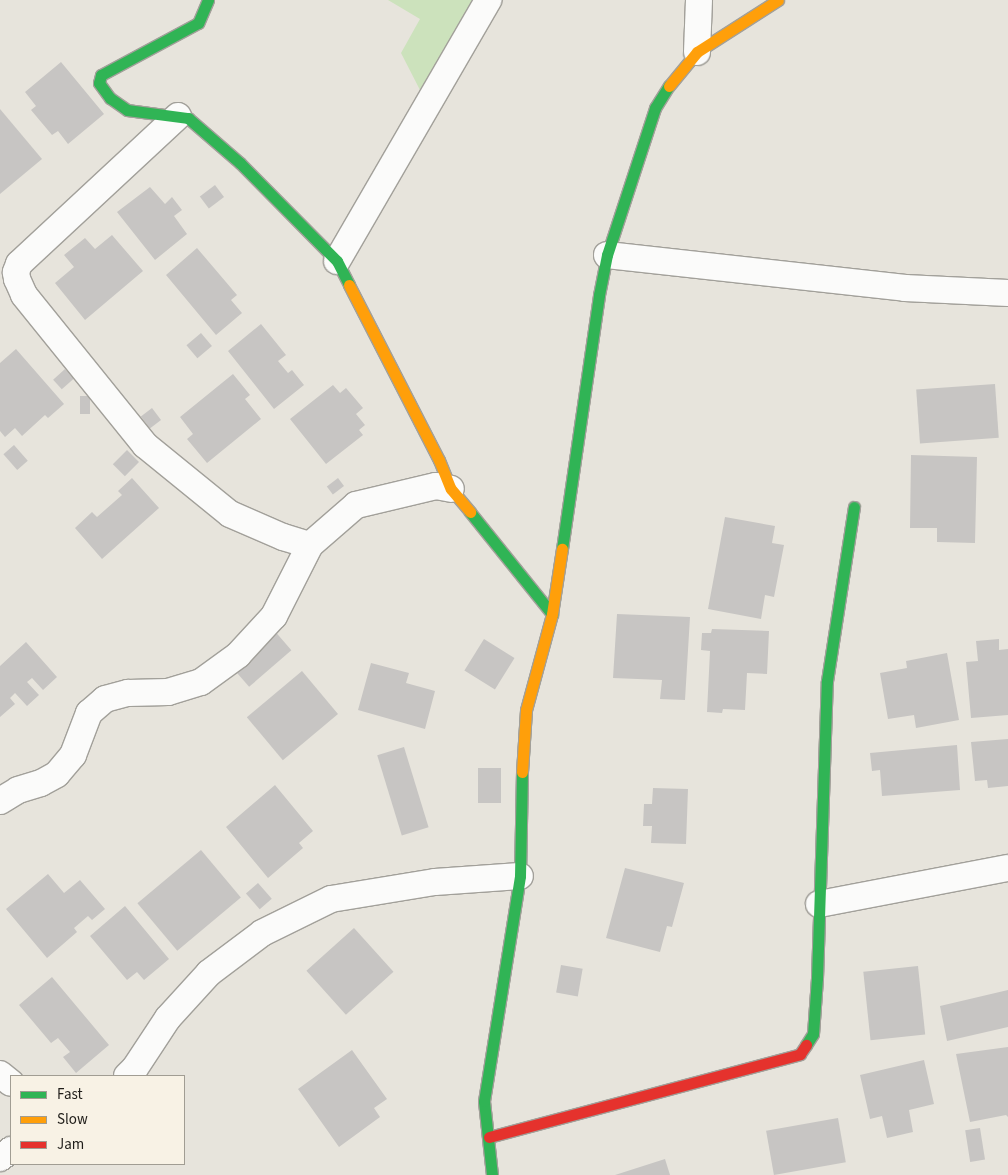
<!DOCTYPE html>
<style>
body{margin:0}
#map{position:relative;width:1008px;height:1175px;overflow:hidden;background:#e7e4dc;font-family:"Source Sans 3",sans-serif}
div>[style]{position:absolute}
.green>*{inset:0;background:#cce2bc}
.building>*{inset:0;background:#c7c5c3;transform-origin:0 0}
.roads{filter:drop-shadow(1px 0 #a2a09a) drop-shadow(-1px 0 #a2a09a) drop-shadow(0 1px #a2a09a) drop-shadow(0 -1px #a2a09a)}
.street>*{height:26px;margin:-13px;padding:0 13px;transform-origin:13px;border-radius:13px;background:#fbfbfa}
.fast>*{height:11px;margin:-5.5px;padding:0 5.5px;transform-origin:5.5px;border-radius:5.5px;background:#30b455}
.slow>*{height:11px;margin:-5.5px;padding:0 5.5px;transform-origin:5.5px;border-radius:5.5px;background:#ff9f0a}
.jam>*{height:11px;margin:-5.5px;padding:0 5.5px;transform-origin:5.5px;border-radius:5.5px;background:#e5322d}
span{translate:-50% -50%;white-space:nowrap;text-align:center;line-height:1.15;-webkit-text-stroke:5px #f8f2e5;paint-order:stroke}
.legend{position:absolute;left:10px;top:1075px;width:175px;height:90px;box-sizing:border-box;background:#f8f2e5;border:1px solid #a19d93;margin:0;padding:6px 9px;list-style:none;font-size:15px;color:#1f1d19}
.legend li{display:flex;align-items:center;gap:10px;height:25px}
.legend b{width:25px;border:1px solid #a19d93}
</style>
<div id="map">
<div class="green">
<div style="clip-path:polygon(388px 0,473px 0,420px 90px,401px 53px,420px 19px)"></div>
</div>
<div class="building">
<div style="clip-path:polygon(61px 62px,104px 114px,68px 144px,58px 131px,52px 135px,31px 110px,36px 106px,25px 92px)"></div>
<div style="clip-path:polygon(0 109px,42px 159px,0 194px)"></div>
<div style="left:215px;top:185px;width:15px;height:19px;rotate:53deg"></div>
<div style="clip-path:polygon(150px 187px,165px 204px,172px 197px,182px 210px,174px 216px,187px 234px,155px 260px,117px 212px)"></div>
<div style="clip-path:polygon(112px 235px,143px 271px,85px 320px,55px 283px,74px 267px,64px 255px,85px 238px,95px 249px)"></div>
<div style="clip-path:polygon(197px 248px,237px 295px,231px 300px,242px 313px,216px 335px,166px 275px)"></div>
<div style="clip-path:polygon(261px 324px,286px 355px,278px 361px,288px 373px,292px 370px,304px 385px,274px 409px,228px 351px)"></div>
<div style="left:201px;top:333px;width:17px;height:19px;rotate:50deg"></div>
<div style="clip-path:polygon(16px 349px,64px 404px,48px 418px,45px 415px,22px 436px,15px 428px,5px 437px,0 431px,0 363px)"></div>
<div style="left:65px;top:369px;width:13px;height:16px;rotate:48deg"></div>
<div style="clip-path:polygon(233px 374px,250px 395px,245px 399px,261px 419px,207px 463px,187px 439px,193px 434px,180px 417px)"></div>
<div style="left:995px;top:384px;width:54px;height:79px;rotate:86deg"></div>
<div style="clip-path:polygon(333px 385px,340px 393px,346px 388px,363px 408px,356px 414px,365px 425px,359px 430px,363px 435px,326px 464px,290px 419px)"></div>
<div style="left:80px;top:396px;width:10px;height:18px"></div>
<div style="left:152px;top:408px;width:15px;height:14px;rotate:53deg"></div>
<div style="left:14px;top:445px;width:21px;height:14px;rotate:49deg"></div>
<div style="left:127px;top:450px;width:17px;height:20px;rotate:45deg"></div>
<div style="clip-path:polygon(911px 455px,977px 457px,975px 543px,937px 542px,937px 528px,910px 528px)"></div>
<div style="clip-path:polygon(132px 478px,159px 508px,102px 559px,75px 528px,92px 512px,97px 517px,122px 495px,118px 491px)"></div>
<div style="left:338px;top:478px;width:10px;height:14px;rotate:53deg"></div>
<div style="clip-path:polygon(725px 517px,775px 526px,772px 543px,784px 545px,774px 597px,765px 595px,761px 619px,708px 609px)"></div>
<div style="clip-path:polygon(617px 614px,690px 617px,685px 700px,660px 699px,662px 680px,613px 678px)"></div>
<div style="left:273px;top:629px;width:28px;height:56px;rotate:49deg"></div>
<div style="clip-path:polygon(712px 629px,769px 631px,767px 674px,747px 673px,745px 710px,723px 709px,722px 713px,707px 712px,710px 651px,701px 650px,702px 633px,711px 633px)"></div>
<div style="left:484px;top:639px;width:36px;height:37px;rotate:32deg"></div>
<div style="clip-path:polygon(999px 639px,999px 650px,1008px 649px,1008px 715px,971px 718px,966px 662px,978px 661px,976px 641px)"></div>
<div style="clip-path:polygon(26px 642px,57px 677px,43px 690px,32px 678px,27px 682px,39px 695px,27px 706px,15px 693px,10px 698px,15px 704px,0 717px,0 666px)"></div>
<div style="clip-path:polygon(947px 653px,959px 720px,916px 728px,914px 715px,888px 719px,880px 673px,907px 668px,906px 661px)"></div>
<div style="clip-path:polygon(371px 663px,409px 673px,406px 683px,435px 691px,425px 729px,358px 710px)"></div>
<div style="left:302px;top:671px;width:56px;height:72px;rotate:50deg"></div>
<div style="clip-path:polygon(1008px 739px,1008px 786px,988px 788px,987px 780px,975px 781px,971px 742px)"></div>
<div style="clip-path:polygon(957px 745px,960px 790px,882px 796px,880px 770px,872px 771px,870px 753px)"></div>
<div style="left:404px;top:747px;width:84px;height:28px;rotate:73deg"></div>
<div style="left:478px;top:768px;width:23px;height:35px"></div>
<div style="clip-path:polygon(275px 785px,313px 831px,299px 843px,303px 848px,268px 878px,226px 827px)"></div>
<div style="clip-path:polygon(653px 788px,688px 789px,686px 844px,651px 843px,652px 826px,643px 826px,644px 804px,652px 804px)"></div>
<div style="left:201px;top:850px;width:62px;height:83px;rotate:50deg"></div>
<div style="clip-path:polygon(625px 868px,684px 883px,672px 927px,667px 926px,660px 952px,606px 938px)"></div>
<div style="clip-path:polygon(48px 874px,64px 893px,80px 880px,105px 909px,92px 920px,88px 916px,74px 928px,77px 932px,47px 958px,6px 909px)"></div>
<div style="left:258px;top:883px;width:21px;height:16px;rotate:49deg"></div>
<div style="clip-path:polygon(125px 906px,169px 959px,144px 980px,137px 972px,127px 980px,90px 936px)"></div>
<div style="left:354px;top:928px;width:59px;height:64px;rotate:48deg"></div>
<div style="left:561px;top:965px;width:22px;height:28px;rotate:10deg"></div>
<div style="left:918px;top:966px;width:69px;height:55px;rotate:84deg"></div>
<div style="clip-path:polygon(52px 977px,109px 1045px,76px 1073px,63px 1057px,70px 1052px,58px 1038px,51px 1043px,19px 1005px)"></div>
<div style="clip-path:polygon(1008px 990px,1008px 1027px,947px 1041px,940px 1006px)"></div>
<div style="clip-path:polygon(1008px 1047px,1008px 1117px,1006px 1115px,970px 1122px,956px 1054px)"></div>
<div style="clip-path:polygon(352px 1050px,387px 1099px,374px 1108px,380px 1117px,339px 1147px,298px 1089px)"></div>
<div style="clip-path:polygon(924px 1060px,934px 1104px,909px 1110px,913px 1132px,887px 1138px,882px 1116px,870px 1119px,860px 1075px)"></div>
<div style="left:838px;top:1118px;width:45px;height:73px;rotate:80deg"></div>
<div style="left:980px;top:1128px;width:32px;height:15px;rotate:81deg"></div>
<div style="clip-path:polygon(665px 1159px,670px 1175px,615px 1175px)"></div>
</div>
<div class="roads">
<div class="street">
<div style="left:697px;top:52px;width:52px;rotate:-87.8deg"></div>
<div style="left:178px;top:116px;width:217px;rotate:137.1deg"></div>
<div style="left:19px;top:264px;width:9px;rotate:111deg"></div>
<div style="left:16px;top:272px;width:7px;rotate:82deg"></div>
<div style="left:17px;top:279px;width:17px;rotate:66deg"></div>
<div style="left:24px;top:295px;width:193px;rotate:51.1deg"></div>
<div style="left:145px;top:445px;width:109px;rotate:39.1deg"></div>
<div style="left:230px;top:514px;width:58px;rotate:23.5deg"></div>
<div style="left:283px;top:537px;width:28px;rotate:17deg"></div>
<div style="left:607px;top:255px;width:300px;rotate:6.3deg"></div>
<div style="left:905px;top:288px;width:103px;rotate:2.8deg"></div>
<div style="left:337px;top:261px;width:302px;rotate:-59.9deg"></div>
<div style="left:0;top:801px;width:21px;rotate:-31deg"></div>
<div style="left:18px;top:790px;width:24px;rotate:-17deg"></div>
<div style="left:41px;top:783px;width:18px;rotate:-29deg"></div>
<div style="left:57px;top:774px;width:25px;rotate:-50deg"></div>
<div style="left:73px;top:755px;width:45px;rotate:-69.1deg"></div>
<div style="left:89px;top:713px;width:21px;rotate:-41deg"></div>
<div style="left:105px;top:699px;width:24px;rotate:-15deg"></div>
<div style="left:128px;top:693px;width:40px;rotate:-1.4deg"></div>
<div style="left:168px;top:692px;width:34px;rotate:-17deg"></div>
<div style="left:201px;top:682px;width:46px;rotate:-36.1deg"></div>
<div style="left:238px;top:655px;width:53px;rotate:-47.3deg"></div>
<div style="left:274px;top:616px;width:80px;rotate:-63.1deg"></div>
<div style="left:310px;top:545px;width:61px;rotate:-41deg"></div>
<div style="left:356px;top:505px;width:82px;rotate:-13.4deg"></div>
<div style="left:436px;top:486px;width:15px;rotate:11deg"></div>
<div style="left:819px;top:904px;width:192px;rotate:-10.8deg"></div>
<div style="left:0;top:1074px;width:14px;rotate:39deg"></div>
<div style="left:127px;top:1076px;width:11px;rotate:-45deg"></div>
<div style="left:135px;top:1068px;width:60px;rotate:-56.6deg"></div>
<div style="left:168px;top:1018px;width:61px;rotate:-47.7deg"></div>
<div style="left:209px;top:973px;width:66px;rotate:-37deg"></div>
<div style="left:262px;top:933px;width:77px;rotate:-26.2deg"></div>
<div style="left:331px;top:899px;width:105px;rotate:-9.3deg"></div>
<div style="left:435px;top:882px;width:85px;rotate:-4deg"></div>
<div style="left:0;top:1158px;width:14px;rotate:-36deg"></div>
</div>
<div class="fast">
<div style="left:208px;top:0;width:25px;rotate:113deg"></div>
<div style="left:198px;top:23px;width:110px;rotate:151.8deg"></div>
<div style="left:101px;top:75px;width:8px;rotate:104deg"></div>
<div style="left:99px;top:83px;width:19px;rotate:54deg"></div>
<div style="left:110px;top:98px;width:21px;rotate:35deg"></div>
<div style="left:127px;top:110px;width:62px;rotate:7.5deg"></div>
<div style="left:188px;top:118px;width:69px;rotate:40.9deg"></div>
<div style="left:240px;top:163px;width:138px;rotate:45.3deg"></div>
<div style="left:337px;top:261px;width:27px;rotate:63deg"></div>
<div style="left:470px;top:512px;width:131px;rotate:51.2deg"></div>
<div style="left:562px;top:549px;width:257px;rotate:-81.7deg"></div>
<div style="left:599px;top:295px;width:41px;rotate:-78.7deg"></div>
<div style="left:607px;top:255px;width:155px;rotate:-71.9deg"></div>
<div style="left:655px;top:108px;width:26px;rotate:-58deg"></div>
<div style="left:806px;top:1045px;width:13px;rotate:-58deg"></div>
<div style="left:813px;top:1034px;width:56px;rotate:-85.9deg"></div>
<div style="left:817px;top:978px;width:297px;rotate:-88.1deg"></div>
<div style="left:827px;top:681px;width:176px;rotate:-81.2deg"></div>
<div style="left:492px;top:1175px;width:74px;rotate:-96.2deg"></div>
<div style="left:484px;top:1101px;width:228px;rotate:-80.9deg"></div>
<div style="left:520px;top:876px;width:104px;rotate:-88.9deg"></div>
</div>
<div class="slow">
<div style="left:669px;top:86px;width:44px;rotate:-50.5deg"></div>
<div style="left:697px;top:52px;width:96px;rotate:-32.7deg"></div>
<div style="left:349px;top:285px;width:197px;rotate:62.8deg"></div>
<div style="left:439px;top:460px;width:31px;rotate:68deg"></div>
<div style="left:451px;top:489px;width:30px;rotate:50deg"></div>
<div style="left:522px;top:772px;width:62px;rotate:-86.3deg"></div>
<div style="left:526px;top:710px;width:99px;rotate:-74.8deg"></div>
<div style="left:552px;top:614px;width:66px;rotate:-81.3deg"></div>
</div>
<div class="jam">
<div style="left:489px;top:1137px;width:322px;rotate:-14.9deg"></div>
<div style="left:800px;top:1054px;width:11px;rotate:-56deg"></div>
</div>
</div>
<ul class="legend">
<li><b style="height:6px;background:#30b455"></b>Fast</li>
<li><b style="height:6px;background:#ff9f0a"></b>Slow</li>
<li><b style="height:6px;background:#e5322d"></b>Jam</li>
</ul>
</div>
